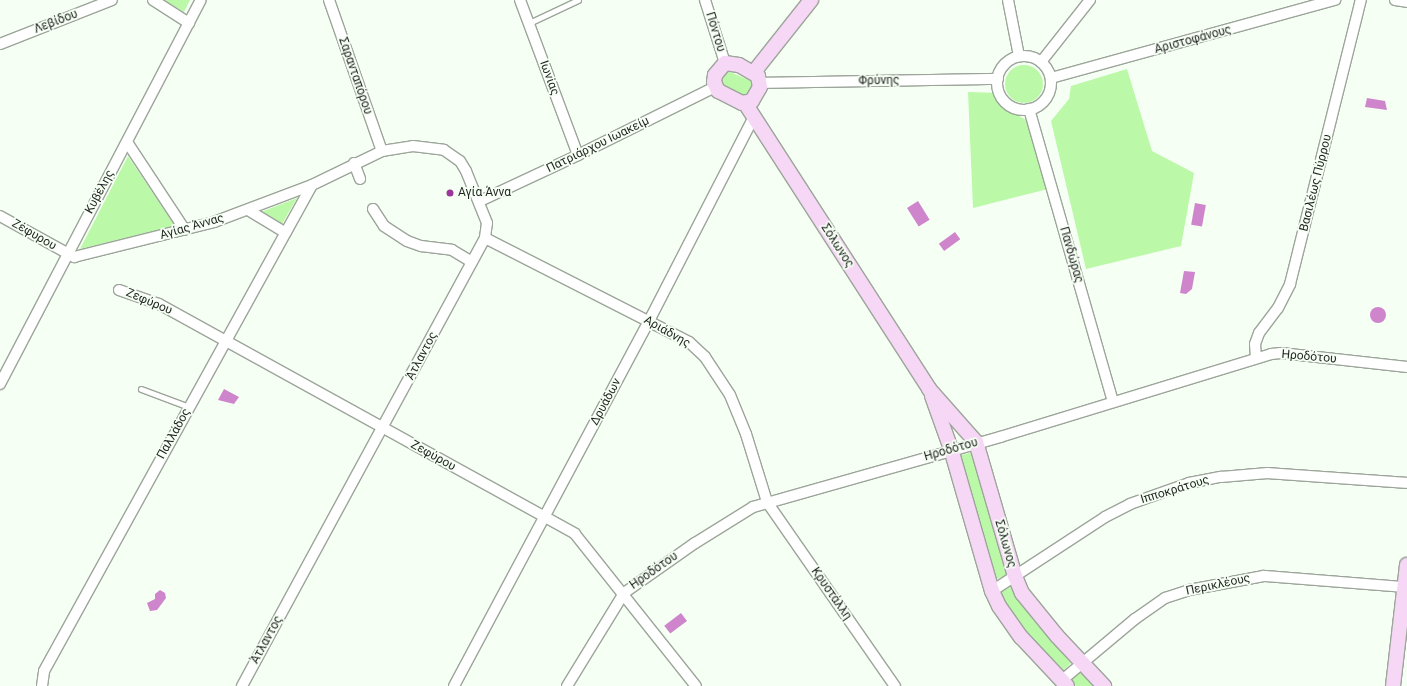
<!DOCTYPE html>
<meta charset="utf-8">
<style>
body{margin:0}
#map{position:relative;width:1407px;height:686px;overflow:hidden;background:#f6fff4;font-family:Roboto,sans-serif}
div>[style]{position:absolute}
.green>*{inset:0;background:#bbf9a9}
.round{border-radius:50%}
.water>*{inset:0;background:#ce85cc;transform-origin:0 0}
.roads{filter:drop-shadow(1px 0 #9da59b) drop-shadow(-1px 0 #9da59b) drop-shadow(0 1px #9da59b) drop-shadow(0 -1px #9da59b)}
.lane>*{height:5px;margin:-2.5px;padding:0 2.5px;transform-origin:2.5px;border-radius:2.5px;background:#fff}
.street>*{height:10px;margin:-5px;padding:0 5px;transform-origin:5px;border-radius:5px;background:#fff}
.street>.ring{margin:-5px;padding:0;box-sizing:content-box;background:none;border:10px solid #fff;border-radius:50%}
.secondary>*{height:14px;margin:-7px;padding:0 7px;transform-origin:7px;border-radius:7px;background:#f7d7f6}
.dots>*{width:11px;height:11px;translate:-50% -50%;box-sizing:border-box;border:2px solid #f6fff4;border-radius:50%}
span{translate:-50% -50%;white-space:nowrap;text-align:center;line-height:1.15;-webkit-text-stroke:3.5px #f6fff4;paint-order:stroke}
.street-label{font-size:12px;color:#1f221f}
.poi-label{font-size:12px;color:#1f221f}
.left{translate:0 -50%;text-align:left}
</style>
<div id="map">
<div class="green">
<div style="clip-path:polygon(164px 0,190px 0,184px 12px)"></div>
<div class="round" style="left:1005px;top:65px;width:38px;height:38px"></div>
<div style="clip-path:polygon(1127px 69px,1152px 151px,1194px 173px,1181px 246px,1086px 269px,1051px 121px,1069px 99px,1071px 86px)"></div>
<div style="clip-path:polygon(728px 71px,751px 81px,751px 94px,740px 95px,724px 86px,722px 76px)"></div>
<div style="clip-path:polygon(968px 92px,999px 93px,1010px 111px,1028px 121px,1052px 188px,973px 208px)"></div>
<div style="clip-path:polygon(128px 156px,175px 226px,80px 249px)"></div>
<div style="clip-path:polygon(297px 198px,282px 224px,261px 212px)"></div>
<div style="clip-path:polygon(974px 452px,1009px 574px,995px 580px,957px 456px)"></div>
<div style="clip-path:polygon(1012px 586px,1033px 620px,1071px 663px,1062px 672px,1038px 647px,1008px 608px,1001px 592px)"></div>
<div style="clip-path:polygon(1079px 671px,1094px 686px,1076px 686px,1070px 680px)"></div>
</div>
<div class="water">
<div style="clip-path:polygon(1367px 98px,1385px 101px,1387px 110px,1365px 107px)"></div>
<div style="left:918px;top:201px;width:22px;height:13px;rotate:58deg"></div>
<div style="left:1195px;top:203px;width:11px;height:22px;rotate:10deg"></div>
<div style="left:955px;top:232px;width:9px;height:20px;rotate:54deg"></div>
<div style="clip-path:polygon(1184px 271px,1195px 272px,1192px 289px,1186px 294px,1180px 293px)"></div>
<div class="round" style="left:1370px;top:307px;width:16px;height:16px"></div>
<div style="clip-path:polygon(224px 389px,239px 397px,234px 404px,218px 400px)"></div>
<div style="clip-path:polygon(160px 590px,165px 593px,166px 598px,157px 610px,150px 611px,147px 603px,155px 599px,155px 594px)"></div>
<div style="left:681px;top:613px;width:10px;height:21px;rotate:53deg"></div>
</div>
<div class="roads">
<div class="lane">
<div style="left:529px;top:23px;width:54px;rotate:-25.1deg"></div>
<div style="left:141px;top:389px;width:51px;rotate:20.6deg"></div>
</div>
<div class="street">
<div style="left:153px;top:0;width:43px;rotate:32.6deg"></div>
<div style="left:329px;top:0;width:160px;rotate:70.7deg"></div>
<div style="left:520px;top:0;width:165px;rotate:69.5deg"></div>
<div style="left:705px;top:0;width:66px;rotate:72.4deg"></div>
<div style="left:1008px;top:0;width:57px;rotate:78.9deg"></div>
<div style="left:1395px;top:0;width:12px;rotate:9deg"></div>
<div style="left:0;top:44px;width:120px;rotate:-21.4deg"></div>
<div class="ring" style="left:997px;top:56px;width:44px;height:44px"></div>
<div style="left:1041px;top:62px;width:79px;rotate:-51.7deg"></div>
<div style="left:1051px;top:78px;width:295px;rotate:-15.4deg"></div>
<div style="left:761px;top:83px;width:237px;rotate:-1deg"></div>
<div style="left:1029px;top:109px;width:305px;rotate:74deg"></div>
<div style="left:127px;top:142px;width:105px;rotate:56.6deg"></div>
<div style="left:354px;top:163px;width:17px;rotate:69deg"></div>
<div style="left:480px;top:201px;width:108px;rotate:-25.1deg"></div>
<div style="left:578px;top:155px;width:153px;rotate:-26.4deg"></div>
<div style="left:373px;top:209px;width:20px;rotate:57deg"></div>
<div style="left:384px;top:226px;width:27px;rotate:33deg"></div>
<div style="left:407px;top:241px;width:15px;rotate:20deg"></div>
<div style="left:421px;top:246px;width:31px;rotate:7deg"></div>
<div style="left:452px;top:250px;width:23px;rotate:31deg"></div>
<div style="left:248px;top:210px;width:44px;rotate:31.2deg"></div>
<div style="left:0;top:216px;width:85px;rotate:29deg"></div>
<div style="left:74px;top:257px;width:144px;rotate:-14deg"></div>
<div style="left:214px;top:222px;width:105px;rotate:-20.7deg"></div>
<div style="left:312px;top:185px;width:78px;rotate:-25.9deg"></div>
<div style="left:382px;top:151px;width:31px;rotate:-9deg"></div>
<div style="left:413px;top:146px;width:31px;rotate:7deg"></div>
<div style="left:444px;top:150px;width:19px;rotate:35deg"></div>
<div style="left:460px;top:161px;width:12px;rotate:59deg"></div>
<div style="left:466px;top:171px;width:56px;rotate:68deg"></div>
<div style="left:487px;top:223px;width:15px;rotate:98deg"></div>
<div style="left:485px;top:238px;width:510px;rotate:118.48deg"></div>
<div style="left:485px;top:238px;width:229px;rotate:27deg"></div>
<div style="left:689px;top:342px;width:22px;rotate:43deg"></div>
<div style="left:705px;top:357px;width:45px;rotate:56.7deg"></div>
<div style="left:730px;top:395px;width:42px;rotate:67.7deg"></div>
<div style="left:746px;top:434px;width:71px;rotate:72.8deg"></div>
<div style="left:767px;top:502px;width:224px;rotate:55.2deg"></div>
<div style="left:119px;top:290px;width:42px;rotate:19.3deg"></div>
<div style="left:159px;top:304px;width:475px;rotate:28.9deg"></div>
<div style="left:575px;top:534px;width:194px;rotate:51.5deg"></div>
<div style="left:1256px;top:358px;width:14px;rotate:-94deg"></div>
<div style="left:1255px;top:344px;width:12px;rotate:-70deg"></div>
<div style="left:1259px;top:333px;width:31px;rotate:-53deg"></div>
<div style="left:1278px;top:308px;width:27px;rotate:-63deg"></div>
<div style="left:1290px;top:284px;width:293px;rotate:-76deg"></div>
<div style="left:0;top:384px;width:433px;rotate:-62.4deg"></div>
<div style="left:992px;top:591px;width:135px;rotate:-33.2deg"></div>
<div style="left:1105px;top:517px;width:28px;rotate:-27deg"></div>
<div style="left:1130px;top:504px;width:63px;rotate:-19.6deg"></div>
<div style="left:1189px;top:483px;width:33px;rotate:-11deg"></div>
<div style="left:1221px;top:477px;width:47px;rotate:-4.9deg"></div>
<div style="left:1268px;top:473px;width:139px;rotate:4.1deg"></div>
<div style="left:1061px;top:681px;width:97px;rotate:-40deg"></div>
<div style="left:1135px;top:619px;width:37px;rotate:-35deg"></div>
<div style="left:1165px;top:598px;width:25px;rotate:-18deg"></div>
<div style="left:1189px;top:590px;width:76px;rotate:-10.6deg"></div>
<div style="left:1264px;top:576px;width:140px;rotate:4.5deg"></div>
<div style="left:42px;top:686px;width:15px;rotate:-82deg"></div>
<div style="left:44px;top:671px;width:555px;rotate:-61.13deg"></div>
<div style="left:454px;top:686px;width:414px;rotate:-61.9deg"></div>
<div style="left:649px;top:321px;width:229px;rotate:-62.8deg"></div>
<div style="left:567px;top:686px;width:109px;rotate:-58.5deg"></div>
<div style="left:624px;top:593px;width:87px;rotate:-35.2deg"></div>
<div style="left:695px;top:543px;width:68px;rotate:-31.8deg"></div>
<div style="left:753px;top:507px;width:257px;rotate:-15.8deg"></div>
<div style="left:1000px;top:437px;width:283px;rotate:-17deg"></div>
<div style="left:1271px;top:354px;width:10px;rotate:-6deg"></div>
<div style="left:1281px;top:353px;width:127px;rotate:6.3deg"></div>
</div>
<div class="secondary">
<div style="left:725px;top:63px;width:14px;rotate:8deg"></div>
<div style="left:739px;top:65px;width:22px;rotate:30deg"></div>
<div style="left:758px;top:76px;width:11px;rotate:80deg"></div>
<div style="left:760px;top:87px;width:16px;rotate:120deg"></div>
<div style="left:752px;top:101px;width:10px;rotate:169deg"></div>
<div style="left:742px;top:103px;width:27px;rotate:-153deg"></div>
<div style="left:718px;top:91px;width:10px;rotate:-114deg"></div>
<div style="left:714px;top:82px;width:7px;rotate:-82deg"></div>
<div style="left:715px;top:75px;width:16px;rotate:-50deg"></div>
<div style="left:754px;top:72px;width:92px;rotate:-51.6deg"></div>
<div style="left:745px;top:103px;width:340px;rotate:57.2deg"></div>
<div style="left:929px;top:389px;width:71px;rotate:48.4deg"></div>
<div style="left:976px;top:442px;width:140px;rotate:73.8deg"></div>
<div style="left:1015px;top:576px;width:18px;rotate:68deg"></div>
<div style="left:1022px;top:593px;width:55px;rotate:50.9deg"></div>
<div style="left:1057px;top:636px;width:69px;rotate:46.8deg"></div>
<div style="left:932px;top:396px;width:56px;rotate:70.3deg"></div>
<div style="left:951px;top:449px;width:148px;rotate:73.9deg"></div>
<div style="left:992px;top:591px;width:17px;rotate:65deg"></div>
<div style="left:999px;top:606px;width:38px;rotate:55deg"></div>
<div style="left:1021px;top:637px;width:67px;rotate:46.8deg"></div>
<div style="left:1393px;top:686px;width:122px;rotate:-83.4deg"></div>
</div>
</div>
<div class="dots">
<div style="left:450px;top:193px;background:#9b369b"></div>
</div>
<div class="street-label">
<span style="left:56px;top:22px;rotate:-21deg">Λεβίδου</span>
<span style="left:715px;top:32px;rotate:73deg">Πόντου</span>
<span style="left:1193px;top:40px;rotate:-15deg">Αριστοφάνους</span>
<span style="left:355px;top:76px;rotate:71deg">Σαρανταπόρου</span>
<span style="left:549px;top:78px;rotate:70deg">Ιωνίας</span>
<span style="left:879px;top:81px;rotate:-1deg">Φρύνης</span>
<span style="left:598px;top:145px;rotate:-26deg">Πατριάρχου Ιωακείμ</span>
<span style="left:1316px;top:183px;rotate:-76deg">Βασιλέως Πύρρου</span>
<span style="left:100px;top:192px;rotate:-62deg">Κυβέλης</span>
<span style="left:192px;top:227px;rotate:-16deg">Αγίας Άννας</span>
<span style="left:34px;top:235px;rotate:30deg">Ζέφυρου</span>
<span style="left:837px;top:246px;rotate:57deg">Σόλωνος</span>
<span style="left:1071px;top:255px;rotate:74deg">Πανδώρας</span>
<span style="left:149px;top:302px;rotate:23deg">Ζεφύρου</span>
<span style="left:667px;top:332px;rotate:30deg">Αριάδνης</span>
<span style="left:422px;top:356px;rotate:-62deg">Άτλαντος</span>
<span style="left:1309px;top:357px;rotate:5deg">Ηροδότου</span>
<span style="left:606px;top:402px;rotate:-62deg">Δρυάδων</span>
<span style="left:174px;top:434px;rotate:-61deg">Παλλάδος</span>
<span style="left:951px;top:450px;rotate:-16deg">Ηροδότου</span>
<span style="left:433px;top:456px;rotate:29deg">Ζεφύρου</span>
<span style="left:1175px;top:490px;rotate:-17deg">Ιπποκράτους</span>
<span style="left:1005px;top:544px;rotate:74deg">Σόλωνος</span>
<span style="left:654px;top:571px;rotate:-35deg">Ηροδότου</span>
<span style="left:1218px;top:585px;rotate:-12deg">Περικλέους</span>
<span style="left:831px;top:594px;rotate:55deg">Κρυστάλλη</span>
<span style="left:267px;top:640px;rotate:-61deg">Άτλαντος</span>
</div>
<div class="poi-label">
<span class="left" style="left:458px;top:193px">Αγία Άννα</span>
</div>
</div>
